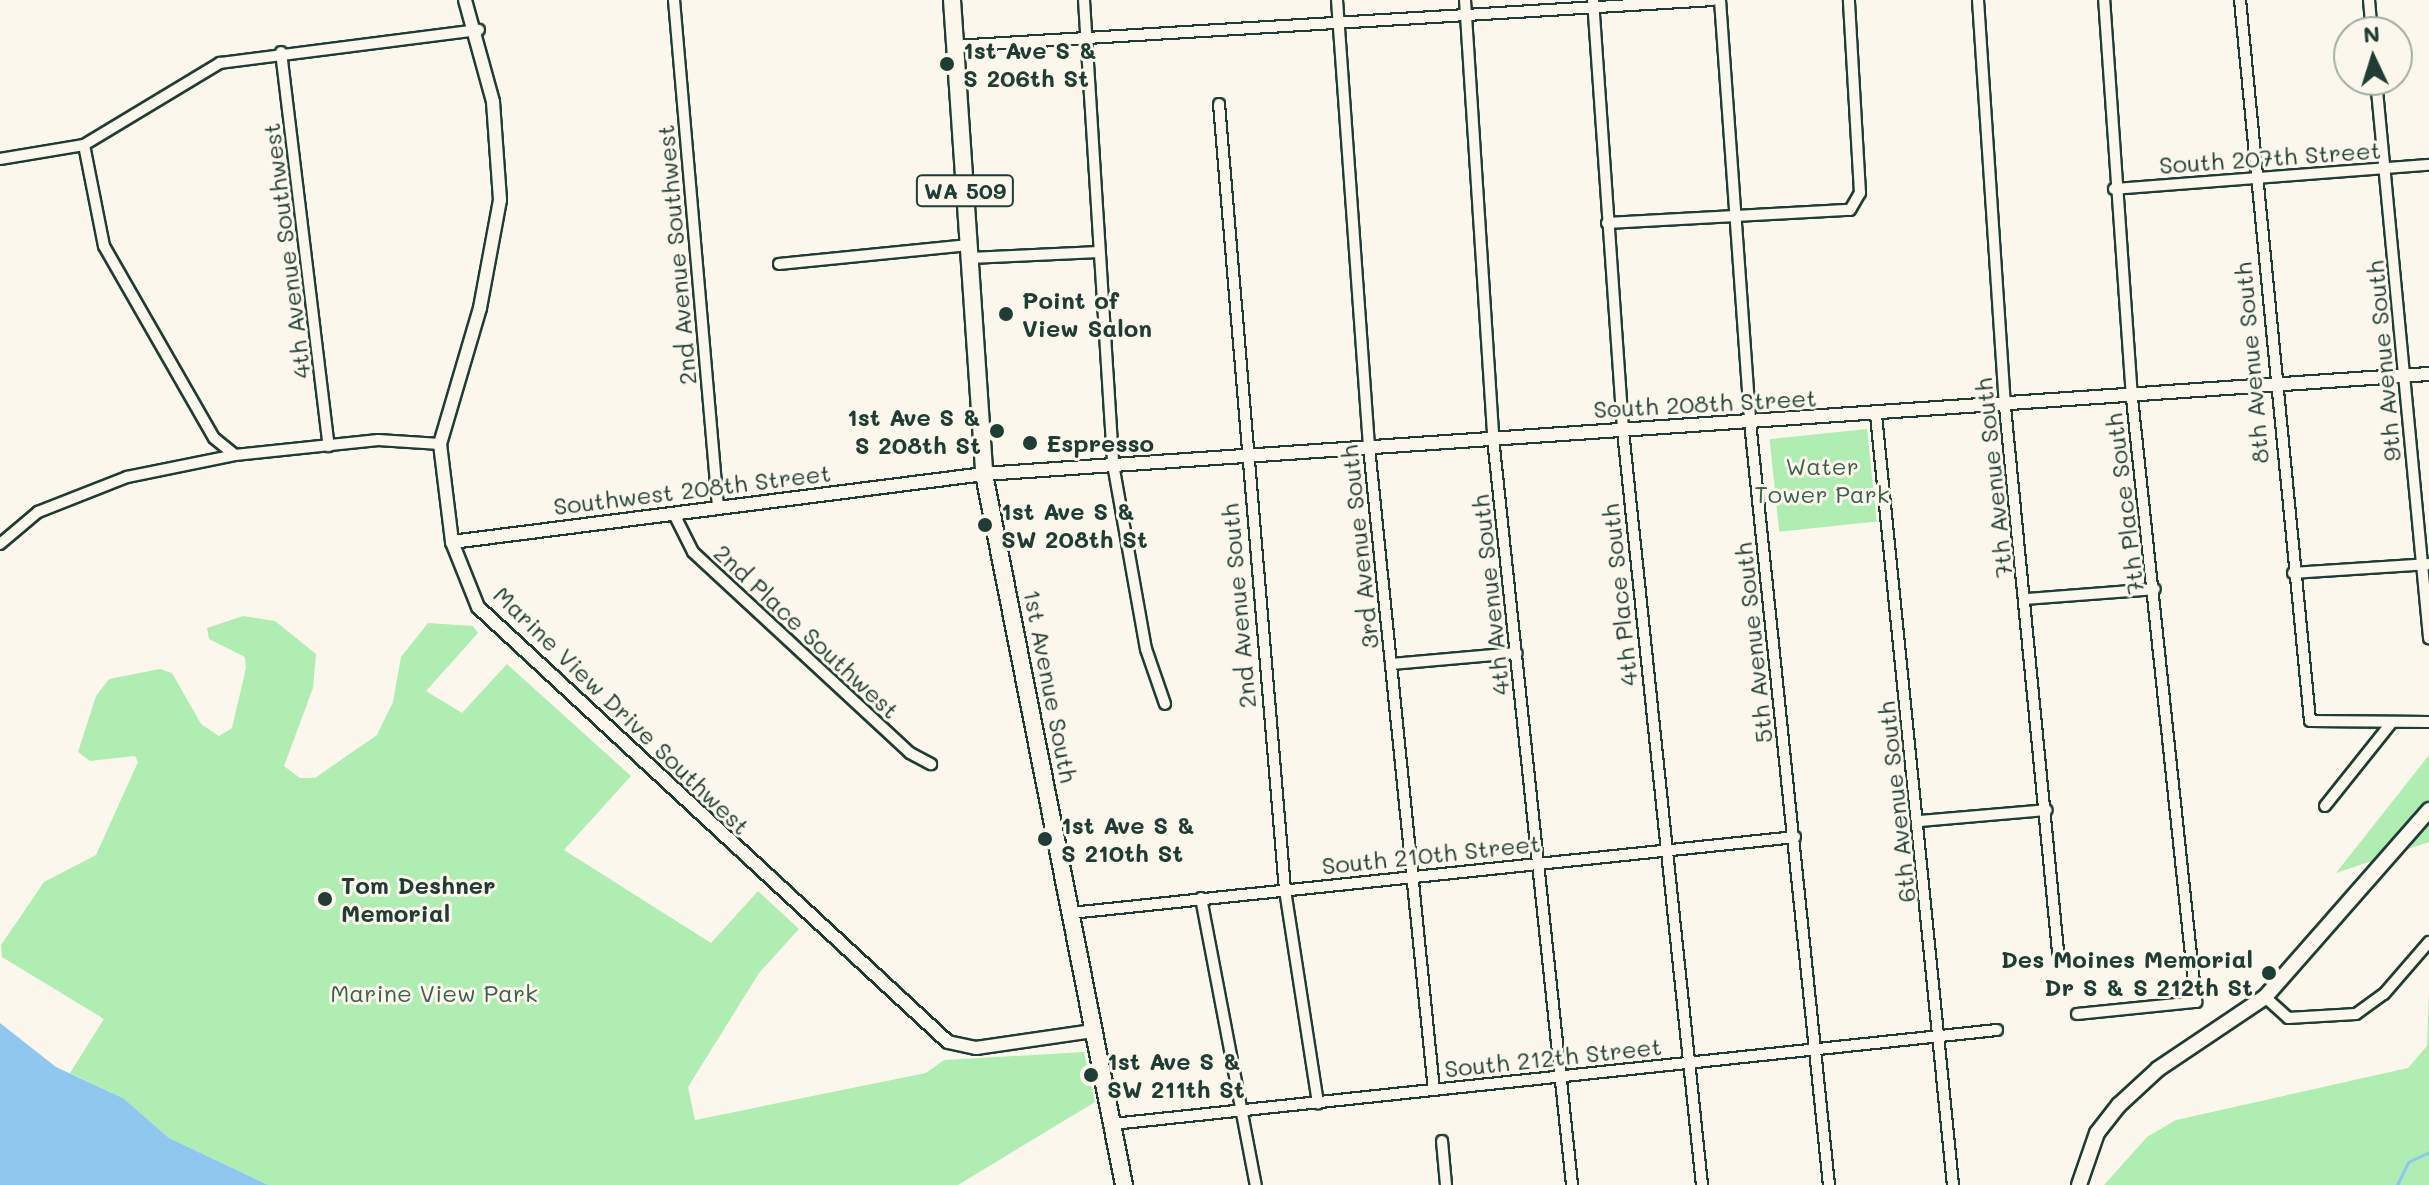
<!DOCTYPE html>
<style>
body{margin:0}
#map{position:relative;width:2429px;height:1185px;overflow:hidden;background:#fbf7ec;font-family:Mali,sans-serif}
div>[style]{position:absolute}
.green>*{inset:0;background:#afedb3;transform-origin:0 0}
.water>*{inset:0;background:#90c7ee}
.stream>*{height:3px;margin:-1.5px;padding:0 1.5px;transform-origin:1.5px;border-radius:1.5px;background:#90c7ee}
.roads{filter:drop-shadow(2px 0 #1f3d34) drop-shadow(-2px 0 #1f3d34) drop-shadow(0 2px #1f3d34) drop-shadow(0 -2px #1f3d34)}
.minor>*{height:10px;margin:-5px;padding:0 5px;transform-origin:5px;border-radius:5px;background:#fbf7ec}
.tertiary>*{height:12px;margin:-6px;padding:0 6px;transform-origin:6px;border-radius:6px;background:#fbf7ec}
.secondary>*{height:14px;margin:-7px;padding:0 7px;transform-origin:7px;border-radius:7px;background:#fbf7ec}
.primary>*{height:16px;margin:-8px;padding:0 8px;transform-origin:8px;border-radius:8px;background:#fbf7ec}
.dots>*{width:22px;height:22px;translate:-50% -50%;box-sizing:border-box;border:4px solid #fbf7ec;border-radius:50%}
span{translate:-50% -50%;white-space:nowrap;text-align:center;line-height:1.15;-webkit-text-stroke:6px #fbf7ec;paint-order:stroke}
.shield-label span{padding:2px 6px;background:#fbf7ec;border:2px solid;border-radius:6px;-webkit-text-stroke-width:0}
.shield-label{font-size:22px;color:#1f3d34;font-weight:700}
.poi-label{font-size:24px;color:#1f3d34;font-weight:700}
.left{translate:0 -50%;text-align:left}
.right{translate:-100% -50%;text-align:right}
.street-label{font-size:24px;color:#1f3d34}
.park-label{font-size:24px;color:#3c604d}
.north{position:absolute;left:2333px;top:16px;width:80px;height:80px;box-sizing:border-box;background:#fbf7ec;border:2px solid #a3ada2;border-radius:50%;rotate:356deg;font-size:22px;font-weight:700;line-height:32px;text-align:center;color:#1f3d34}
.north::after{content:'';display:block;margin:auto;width:28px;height:36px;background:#1f3d34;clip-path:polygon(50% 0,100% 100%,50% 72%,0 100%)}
</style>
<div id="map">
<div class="green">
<div style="left:1867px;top:429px;width:93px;height:98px;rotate:84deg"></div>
<div style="clip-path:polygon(243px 616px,275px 621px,316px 654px,313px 688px,284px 766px,300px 778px,315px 778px,377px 735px,393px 702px,401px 657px,428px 623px,473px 626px,478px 633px,426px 691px,462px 713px,507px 664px,631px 776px,564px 850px,711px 943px,758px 891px,799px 929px,759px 973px,688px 1087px,695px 1120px,926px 1073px,944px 1060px,1084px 1052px,1095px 1102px,958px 1185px,268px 1185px,169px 1138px,123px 1098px,70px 1073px,104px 1019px,2px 957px,1px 945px,44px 882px,96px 855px,138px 762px,135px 756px,90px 761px,78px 752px,96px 696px,109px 679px,160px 669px,172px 673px,201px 724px,219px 736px,232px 728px,246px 668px,245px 657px,209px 639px,207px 628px)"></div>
<div style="clip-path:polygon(2429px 755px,2429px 842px,2336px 873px)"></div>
<div style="clip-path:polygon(2429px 990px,2429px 1185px,2104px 1185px,2147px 1137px,2176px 1120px,2408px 1068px,2427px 1046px)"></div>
</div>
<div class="water">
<div style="clip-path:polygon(0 1023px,56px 1067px,123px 1098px,169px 1138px,268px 1185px,0 1185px)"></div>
</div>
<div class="stream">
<div style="left:2397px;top:1185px;width:25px;rotate:-64deg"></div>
<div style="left:2408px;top:1162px;width:23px;rotate:-25deg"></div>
</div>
<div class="roads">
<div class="minor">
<div style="left:674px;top:0;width:509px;rotate:85.04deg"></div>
<div style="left:1084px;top:0;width:465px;rotate:86.4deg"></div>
<div style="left:1113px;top:464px;width:188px;rotate:79.9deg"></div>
<div style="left:1146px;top:649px;width:58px;rotate:70.9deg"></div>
<div style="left:1337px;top:0;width:448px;rotate:85.9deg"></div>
<div style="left:1369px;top:447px;width:646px;rotate:84.23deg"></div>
<div style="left:1465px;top:0;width:439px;rotate:86.3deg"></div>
<div style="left:1493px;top:438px;width:751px;rotate:83.96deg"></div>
<div style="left:1593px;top:0;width:432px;rotate:86deg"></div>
<div style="left:1623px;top:431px;width:758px;rotate:84.02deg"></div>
<div style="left:1720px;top:0;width:423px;rotate:85.9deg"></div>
<div style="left:1750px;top:422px;width:767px;rotate:84.09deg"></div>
<div style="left:1978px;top:0;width:408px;rotate:86.2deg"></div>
<div style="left:2005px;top:407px;width:547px;rotate:84.44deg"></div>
<div style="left:2240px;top:0;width:724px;rotate:84.45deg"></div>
<div style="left:2310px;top:721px;width:119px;rotate:0.5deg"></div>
<div style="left:2369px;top:0;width:32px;rotate:85deg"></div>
<div style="left:955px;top:46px;width:759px;rotate:-3.47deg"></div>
<div style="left:281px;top:52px;width:397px;rotate:83.1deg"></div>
<div style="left:2376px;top:80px;width:561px;rotate:84.57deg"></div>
<div style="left:1219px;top:104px;width:789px;rotate:85.2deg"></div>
<div style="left:1285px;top:890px;width:216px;rotate:81.2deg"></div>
<div style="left:84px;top:145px;width:103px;rotate:78.8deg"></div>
<div style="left:104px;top:246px;width:221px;rotate:60.2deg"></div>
<div style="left:214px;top:438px;width:27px;rotate:39deg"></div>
<div style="left:0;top:159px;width:85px;rotate:-9.5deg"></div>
<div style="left:84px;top:145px;width:159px;rotate:-31.1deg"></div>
<div style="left:220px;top:63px;width:261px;rotate:-7.3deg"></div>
<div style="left:2114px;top:189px;width:316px;rotate:-4.4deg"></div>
<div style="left:1607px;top:223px;width:243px;rotate:-3.1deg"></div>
<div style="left:1850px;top:210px;width:20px;rotate:-60deg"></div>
<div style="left:1860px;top:193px;width:193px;rotate:-93.3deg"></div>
<div style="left:970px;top:258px;width:129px;rotate:-2.7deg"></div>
<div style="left:779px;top:264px;width:191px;rotate:-5.7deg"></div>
<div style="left:1876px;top:415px;width:774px;rotate:84.29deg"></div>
<div style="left:674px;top:514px;width:42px;rotate:63.4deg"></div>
<div style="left:693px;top:552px;width:296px;rotate:42.8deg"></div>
<div style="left:910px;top:753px;width:24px;rotate:28deg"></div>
<div style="left:0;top:544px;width:50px;rotate:-40.1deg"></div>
<div style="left:38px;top:512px;width:96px;rotate:-21.5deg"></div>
<div style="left:127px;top:477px;width:110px;rotate:-11.5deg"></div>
<div style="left:235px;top:455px;width:144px;rotate:-6deg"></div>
<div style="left:378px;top:440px;width:62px;rotate:3.7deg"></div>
<div style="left:2293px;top:573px;width:136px;rotate:-3.8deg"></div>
<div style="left:2026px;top:599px;width:129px;rotate:-4.4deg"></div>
<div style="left:1391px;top:664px;width:126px;rotate:-5deg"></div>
<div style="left:2325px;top:806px;width:107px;rotate:-51.4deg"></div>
<div style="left:1919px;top:821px;width:128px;rotate:-4.9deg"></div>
<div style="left:1201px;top:898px;width:292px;rotate:79.2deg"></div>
<div style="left:1071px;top:913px;width:728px;rotate:-5.99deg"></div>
<div style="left:2265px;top:997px;width:31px;rotate:42deg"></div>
<div style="left:2288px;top:1018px;width:68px;rotate:-3.4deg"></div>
<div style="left:2356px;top:1014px;width:34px;rotate:-36deg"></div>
<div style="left:2384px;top:994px;width:69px;rotate:-49.1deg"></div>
<div style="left:2077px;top:1014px;width:120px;rotate:-5.8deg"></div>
<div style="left:2196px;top:1002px;width:607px;rotate:-96.05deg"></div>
<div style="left:2132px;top:398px;width:399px;rotate:-94deg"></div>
<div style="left:1113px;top:1124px;width:889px;rotate:-6.07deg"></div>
<div style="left:1442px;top:1141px;width:44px;rotate:84.8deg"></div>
</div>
<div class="tertiary">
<div style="left:465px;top:0;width:106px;rotate:74.6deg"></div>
<div style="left:493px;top:102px;width:98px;rotate:85.9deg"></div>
<div style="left:500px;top:200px;width:110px;rotate:100.5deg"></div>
<div style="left:480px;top:308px;width:142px;rotate:106.4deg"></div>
<div style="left:440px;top:444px;width:99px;rotate:83deg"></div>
<div style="left:452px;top:542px;width:70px;rotate:68.2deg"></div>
<div style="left:478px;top:607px;width:640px;rotate:42.79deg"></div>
<div style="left:948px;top:1042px;width:29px;rotate:12deg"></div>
<div style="left:976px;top:1048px;width:118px;rotate:-8.3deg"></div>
<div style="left:452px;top:542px;width:536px;rotate:-7.28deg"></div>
<div style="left:984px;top:474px;width:1448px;rotate:-3.96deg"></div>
</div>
<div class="secondary">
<div style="left:2079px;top:1185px;width:55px;rotate:-70.9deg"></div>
<div style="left:2097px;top:1133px;width:36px;rotate:-52deg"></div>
<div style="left:2119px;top:1105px;width:53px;rotate:-42.7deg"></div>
<div style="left:2158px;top:1069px;width:129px;rotate:-33.9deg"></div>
<div style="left:2265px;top:997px;width:249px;rotate:-48.7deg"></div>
</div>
<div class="primary">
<div style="left:952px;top:0;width:475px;rotate:86.1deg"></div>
<div style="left:984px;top:474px;width:725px;rotate:78.86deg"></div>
</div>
</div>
<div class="dots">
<div style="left:947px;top:64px;background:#1f3d34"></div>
<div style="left:1006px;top:314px;background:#1f3d34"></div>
<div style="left:997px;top:431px;background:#1f3d34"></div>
<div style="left:1030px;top:443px;background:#1f3d34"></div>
<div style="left:985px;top:525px;background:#1f3d34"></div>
<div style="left:1045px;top:839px;background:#1f3d34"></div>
<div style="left:325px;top:899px;background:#1f3d34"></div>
<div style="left:2269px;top:973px;background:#1f3d34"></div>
<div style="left:1091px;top:1075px;background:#1f3d34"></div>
</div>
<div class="shield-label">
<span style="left:965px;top:191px">WA 509</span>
</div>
<div class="poi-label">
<span class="left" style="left:963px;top:64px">1st Ave S &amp;<br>S 206th St</span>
<span class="left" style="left:1022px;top:314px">Point of<br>View Salon</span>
<span class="right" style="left:981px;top:431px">1st Ave S &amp;<br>S 208th St</span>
<span class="left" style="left:1046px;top:443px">Espresso</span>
<span class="left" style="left:1001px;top:525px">1st Ave S &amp;<br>SW 208th St</span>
<span class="left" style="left:1061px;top:839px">1st Ave S &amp;<br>S 210th St</span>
<span class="left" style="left:341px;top:899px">Tom Deshner<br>Memorial</span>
<span class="right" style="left:2253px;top:973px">Des Moines Memorial<br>Dr S &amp; S 212th St</span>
<span class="left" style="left:1107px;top:1075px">1st Ave S &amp;<br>SW 211th St</span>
</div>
<div class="street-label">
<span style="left:2270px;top:157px;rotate:-4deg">South 207th Street</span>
<span style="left:286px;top:251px;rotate:-97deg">4th Avenue Southwest</span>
<span style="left:676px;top:255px;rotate:-95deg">2nd Avenue Southwest</span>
<span style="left:2383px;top:361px;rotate:-95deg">9th Avenue South</span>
<span style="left:2251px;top:363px;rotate:-95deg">8th Avenue South</span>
<span style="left:1705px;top:403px;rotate:-3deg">South 208th Street</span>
<span style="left:1993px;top:478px;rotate:-96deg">7th Avenue South</span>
<span style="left:692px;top:489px;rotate:-7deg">Southwest 208th Street</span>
<span style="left:2124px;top:504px;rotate:-97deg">7th Place South</span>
<span style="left:1359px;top:547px;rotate:-96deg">3rd Avenue South</span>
<span style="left:1490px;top:595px;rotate:-96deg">4th Avenue South</span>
<span style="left:1619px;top:595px;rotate:-96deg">4th Place South</span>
<span style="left:1238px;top:606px;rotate:-95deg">2nd Avenue South</span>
<span style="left:807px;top:631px;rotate:43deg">2nd Place Southwest</span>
<span style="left:1753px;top:643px;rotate:-96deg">5th Avenue South</span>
<span style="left:1051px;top:686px;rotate:79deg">1st Avenue South</span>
<span style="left:622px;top:710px;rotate:44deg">Marine View Drive Southwest</span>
<span style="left:1896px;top:802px;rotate:-96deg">6th Avenue South</span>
<span style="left:1431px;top:854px;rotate:-6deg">South 210th Street</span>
<span style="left:1553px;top:1057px;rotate:-6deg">South 212th Street</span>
</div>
<div class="park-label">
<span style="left:1822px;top:480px">Water<br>Tower Park</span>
<span style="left:434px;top:993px">Marine View Park</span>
</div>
<div class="north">N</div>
</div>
